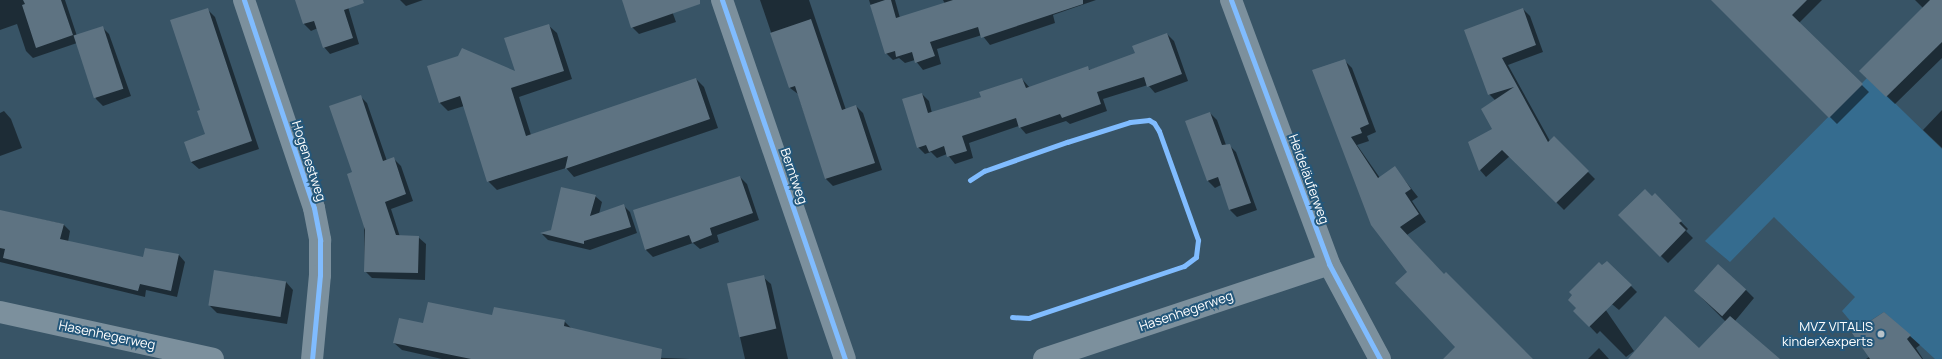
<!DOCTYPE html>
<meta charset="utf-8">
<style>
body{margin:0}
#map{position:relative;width:1942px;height:359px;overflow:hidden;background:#385466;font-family:Manrope,sans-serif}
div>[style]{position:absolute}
.green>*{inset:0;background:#356c8f}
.shadow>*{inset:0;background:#0007}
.building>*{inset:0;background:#5e7382;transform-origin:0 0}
.street>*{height:22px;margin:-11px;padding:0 11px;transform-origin:11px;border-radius:11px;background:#7c909d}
.cycleway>*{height:5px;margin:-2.5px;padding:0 2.5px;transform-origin:2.5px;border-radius:2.5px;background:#80bcff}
.dots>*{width:11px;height:11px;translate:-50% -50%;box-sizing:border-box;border:2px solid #24577a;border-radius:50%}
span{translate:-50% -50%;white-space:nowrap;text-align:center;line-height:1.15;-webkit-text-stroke:4px #24577a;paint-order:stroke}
.street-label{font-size:13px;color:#fff}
.poi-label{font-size:13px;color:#fff}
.right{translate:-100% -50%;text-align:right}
</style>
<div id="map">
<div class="green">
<div style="clip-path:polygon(1868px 77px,1942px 149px,1942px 359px,1935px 359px,1884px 312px,1857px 329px,1842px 311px,1855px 297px,1774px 217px,1730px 262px,1705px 241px)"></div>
</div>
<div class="shadow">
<div style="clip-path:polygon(0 0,65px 0,77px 36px,102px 27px,109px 34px,131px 96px,103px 106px,96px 99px,77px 43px,33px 58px,26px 51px,17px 24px,0 30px)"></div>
<div style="clip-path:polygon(296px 0,346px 0,359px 44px,330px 54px,324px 47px,318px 28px,311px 31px,304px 24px)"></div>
<div style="clip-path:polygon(400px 0,423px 0,406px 6px)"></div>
<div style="clip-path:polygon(623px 0,668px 0,676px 22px,639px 34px,632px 27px)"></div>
<div style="clip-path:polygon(760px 0,809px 0,846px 110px,856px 106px,863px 113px,882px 170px,833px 186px,826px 179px,798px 94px,790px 88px)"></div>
<div style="clip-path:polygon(869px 0,895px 0,900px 18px,945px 4px,943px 0,1096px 0,1053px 15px,1055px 23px,990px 45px,982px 35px,937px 49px,941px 64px,923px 70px,915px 60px,905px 63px,899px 58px,893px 60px,886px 53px)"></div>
<div style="clip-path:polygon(1712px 0,1822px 0,1799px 23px,1869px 92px,1837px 124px)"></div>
<div style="clip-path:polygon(1915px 0,1942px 0,1942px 58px,1895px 104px,1868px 79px,1923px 8px)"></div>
<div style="clip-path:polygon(207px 9px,215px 17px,259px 149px,199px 169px,191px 162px,206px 135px)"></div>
<div style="clip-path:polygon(1523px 9px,1530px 16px,1543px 52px,1508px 65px,1550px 141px,1554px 138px,1595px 179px,1564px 210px,1510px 156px,1486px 177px,1480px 170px,1494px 129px,1495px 100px,1489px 94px,1466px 30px)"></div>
<div style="clip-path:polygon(548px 25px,557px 33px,572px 79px,519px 97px,531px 135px,696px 79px,704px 87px,718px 128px,574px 177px,566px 168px,497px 190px,488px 181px,464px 106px,448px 111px,440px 103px,428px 67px,517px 73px)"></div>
<div style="clip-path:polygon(1167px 34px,1174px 41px,1188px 81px,1155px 93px,1148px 85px,1103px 99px,1107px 111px,1070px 124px,1066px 121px,1026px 134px,1019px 126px,969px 143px,973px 158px,955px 164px,947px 154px,937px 158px,931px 152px,925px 154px,918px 147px,922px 94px,929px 101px,932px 113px,982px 97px,1022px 79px,1030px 88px,1087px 68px,1090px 70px,1136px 54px)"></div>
<div style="clip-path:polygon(1344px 60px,1352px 68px,1376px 132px,1367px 136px,1369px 141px,1357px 145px,1380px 178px,1395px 168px,1418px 197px,1412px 201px,1426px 222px,1407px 235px,1444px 275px,1532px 359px,1444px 359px,1456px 347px,1409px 272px,1314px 71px)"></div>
<div style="clip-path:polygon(360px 96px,367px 103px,387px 161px,394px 159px,401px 166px,413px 201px,391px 209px,400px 237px,418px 237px,426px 244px,425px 280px,372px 278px,365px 271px,364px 223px,353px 173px)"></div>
<div style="clip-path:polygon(1942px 110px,1942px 148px,1923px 130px)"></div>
<div style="clip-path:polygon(4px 111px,11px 119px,22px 148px,0 156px,0 113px)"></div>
<div style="clip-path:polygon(1210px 113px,1217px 120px,1226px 145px,1229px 145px,1236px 152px,1257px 210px,1237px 217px,1230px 210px,1221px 185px,1215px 188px,1208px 181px)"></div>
<div style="clip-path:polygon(740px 177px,747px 184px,759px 220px,717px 235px,719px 242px,700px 249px,693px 243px,653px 257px,646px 250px,634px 211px)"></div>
<div style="clip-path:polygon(595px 196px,602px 202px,599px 214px,624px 206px,630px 212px,637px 233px,590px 250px,548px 240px,542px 234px,552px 230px)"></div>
<div style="clip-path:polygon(1652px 198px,1662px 202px,1688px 229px,1686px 231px,1693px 238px,1668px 263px,1620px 215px)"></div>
<div style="clip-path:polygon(0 211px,63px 224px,70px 231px,68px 242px,144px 258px,179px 255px,185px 262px,177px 297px,146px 290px,145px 297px,0 262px)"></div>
<div style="clip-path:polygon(1607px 262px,1637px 292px,1619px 310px,1590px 286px)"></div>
<div style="clip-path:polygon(763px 277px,771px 284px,788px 359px,745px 359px,728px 285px)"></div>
<div style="clip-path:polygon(286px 282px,293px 290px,287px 324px,217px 313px,210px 306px)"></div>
<div style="clip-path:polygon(1745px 289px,1754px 298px,1735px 321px,1778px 359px,1678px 359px,1699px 350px,1726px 322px,1695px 291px)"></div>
<div style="clip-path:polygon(1592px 290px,1634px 351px,1626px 357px,1600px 331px,1597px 334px,1575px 311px)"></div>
<div style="clip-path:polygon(1884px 313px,1920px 345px,1916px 348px,1923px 359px,1866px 359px,1869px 357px)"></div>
<div style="clip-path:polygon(493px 316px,564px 321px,572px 329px,641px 357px,690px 359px,442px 359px,402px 350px,394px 343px,424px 324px)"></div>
<div style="clip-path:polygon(1599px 348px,1609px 359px,1588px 359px)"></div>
</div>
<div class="building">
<div style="clip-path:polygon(23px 0,61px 0,73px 35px,36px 48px,22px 5px,25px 4px)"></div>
<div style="clip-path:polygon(295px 0,363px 0,364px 3px,344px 10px,353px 38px,323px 48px,314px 21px,303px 24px)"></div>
<div style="clip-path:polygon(622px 0,700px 0,700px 4px,631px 28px)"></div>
<div style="clip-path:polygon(885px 0,891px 0,896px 18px,953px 0,1083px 0,1083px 4px,981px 38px,978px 27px,930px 42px,935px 56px,915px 63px,912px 52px,896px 57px,895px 51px,885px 54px,870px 5px)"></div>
<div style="clip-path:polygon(1711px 0,1807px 0,1792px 15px,1863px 84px,1829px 118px)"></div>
<div style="clip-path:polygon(1930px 0,1942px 0,1942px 42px,1886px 97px,1859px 71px)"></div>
<div style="clip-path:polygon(208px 8px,252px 141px,191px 162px,184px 142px,205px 134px,197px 111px,200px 110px,170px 20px)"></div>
<div style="clip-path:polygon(1523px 8px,1536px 45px,1502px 58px,1548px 142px,1554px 136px,1589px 171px,1556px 203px,1502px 150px,1479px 171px,1468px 142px,1492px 129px,1481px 109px,1514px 87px,1488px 95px,1464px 30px)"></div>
<div style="clip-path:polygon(811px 19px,842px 110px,856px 105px,875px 163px,825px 179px,795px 86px,789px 88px,770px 33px)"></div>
<div style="clip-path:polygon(549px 24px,564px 71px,511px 88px,526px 136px,696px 78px,710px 119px,565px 169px,568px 156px,487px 182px,460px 96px,439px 103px,427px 66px,458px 56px,462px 48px,515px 71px,504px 38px)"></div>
<div style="left:103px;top:26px;width:66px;height:31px;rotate:72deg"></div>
<div style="clip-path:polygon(1167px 33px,1182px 74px,1147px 87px,1144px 77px,1097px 92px,1101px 104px,1062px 118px,1060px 114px,1019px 128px,1016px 118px,962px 136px,967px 151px,947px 157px,944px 146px,929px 152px,926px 145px,917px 148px,902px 99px,922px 93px,928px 113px,981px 97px,979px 92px,1022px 78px,1026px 88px,1088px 66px,1089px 70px,1135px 53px,1132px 46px)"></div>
<div style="clip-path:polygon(1345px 59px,1369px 124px,1360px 128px,1362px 133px,1351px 137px,1378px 178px,1395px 166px,1411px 189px,1405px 193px,1419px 214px,1400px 227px,1444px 274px,1446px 272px,1533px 359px,1443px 359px,1455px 347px,1395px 283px,1407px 272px,1371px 225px,1312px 70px)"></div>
<div style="clip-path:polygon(361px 95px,383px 161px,394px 157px,406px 194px,385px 202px,396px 235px,419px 236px,418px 273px,364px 272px,365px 230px,347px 174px,352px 172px,329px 106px)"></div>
<div style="clip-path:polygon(1210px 112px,1222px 145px,1230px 144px,1251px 203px,1229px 210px,1218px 177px,1207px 181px,1185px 121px)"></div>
<div style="clip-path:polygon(740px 176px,753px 213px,710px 228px,712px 235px,692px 243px,689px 235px,645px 250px,633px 210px)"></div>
<div style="clip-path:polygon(561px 187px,596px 195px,590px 216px,624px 204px,631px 227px,584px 241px,584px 244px,540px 233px,551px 230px)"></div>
<div style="clip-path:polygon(1645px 189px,1652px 196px,1655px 193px,1682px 221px,1679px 223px,1686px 230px,1660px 257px,1618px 215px)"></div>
<div style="clip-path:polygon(0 210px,64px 224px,60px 239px,143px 257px,145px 248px,179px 254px,171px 291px,140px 284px,138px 291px,3px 258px,5px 249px,0 248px)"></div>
<div style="clip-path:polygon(1607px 261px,1632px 285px,1589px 327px,1573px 311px,1576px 308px,1568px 300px,1572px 295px,1569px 292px,1599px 262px,1602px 265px)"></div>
<div style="left:1718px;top:264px;width:38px;height:36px;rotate:42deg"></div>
<div style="left:214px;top:270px;width:73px;height:36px;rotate:9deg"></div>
<div style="left:764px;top:275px;width:55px;height:38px;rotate:77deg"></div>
<div style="clip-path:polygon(428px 302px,492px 315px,494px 307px,565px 320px,564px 326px,662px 349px,661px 359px,471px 359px,393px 343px,399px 318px,423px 323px)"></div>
<div style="clip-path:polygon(1884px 312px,1911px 335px,1907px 339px,1922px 359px,1870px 359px,1852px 333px)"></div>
<div style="clip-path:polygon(1665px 316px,1699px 348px,1730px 316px,1780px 359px,1628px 359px)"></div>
</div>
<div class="street">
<div style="left:244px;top:0;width:219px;rotate:71.4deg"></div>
<div style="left:314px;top:208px;width:33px;rotate:79deg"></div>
<div style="left:320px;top:240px;width:35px;rotate:90deg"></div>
<div style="left:320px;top:275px;width:84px;rotate:95.4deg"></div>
<div style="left:722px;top:0;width:379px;rotate:71.1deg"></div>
<div style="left:1231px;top:0;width:282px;rotate:69.6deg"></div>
<div style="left:1329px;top:264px;width:108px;rotate:61.8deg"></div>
<div style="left:0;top:312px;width:218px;rotate:12.4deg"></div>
<div style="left:1044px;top:359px;width:300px;rotate:-18.4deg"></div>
</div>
<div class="cycleway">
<div style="left:244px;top:0;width:219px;rotate:71.4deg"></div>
<div style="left:314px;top:208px;width:33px;rotate:79deg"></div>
<div style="left:320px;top:240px;width:35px;rotate:90deg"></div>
<div style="left:320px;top:275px;width:84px;rotate:95.4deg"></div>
<div style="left:722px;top:0;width:379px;rotate:71.1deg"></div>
<div style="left:1231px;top:0;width:282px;rotate:69.6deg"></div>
<div style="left:1329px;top:264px;width:108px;rotate:61.8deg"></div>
<div style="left:970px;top:180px;width:17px;rotate:-33deg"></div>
<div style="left:984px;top:171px;width:88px;rotate:-19.3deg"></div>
<div style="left:1067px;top:142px;width:66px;rotate:-17.6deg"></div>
<div style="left:1130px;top:122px;width:19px;rotate:-6deg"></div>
<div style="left:1149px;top:120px;width:6px;rotate:31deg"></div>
<div style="left:1154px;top:123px;width:9px;rotate:58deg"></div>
<div style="left:1159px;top:131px;width:116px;rotate:70.3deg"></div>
<div style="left:1198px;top:240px;width:17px;rotate:97deg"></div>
<div style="left:1196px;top:257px;width:15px;rotate:143deg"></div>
<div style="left:1184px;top:266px;width:163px;rotate:161.5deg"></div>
<div style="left:1029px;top:318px;width:17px;rotate:-177deg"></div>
</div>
<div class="dots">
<div style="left:1881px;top:334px;background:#b9c3c9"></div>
</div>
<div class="street-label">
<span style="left:309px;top:161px;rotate:72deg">Hogenestweg</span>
<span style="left:794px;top:176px;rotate:71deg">Berntweg</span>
<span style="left:1309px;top:179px;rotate:70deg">Heideläuferweg</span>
<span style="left:1186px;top:311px;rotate:-19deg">Hasenhegerweg</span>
<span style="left:107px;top:335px;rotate:12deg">Hasenhegerweg</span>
</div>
<div class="poi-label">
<span class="right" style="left:1873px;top:334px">MVZ VITALIS<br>kinderXexperts</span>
</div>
</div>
